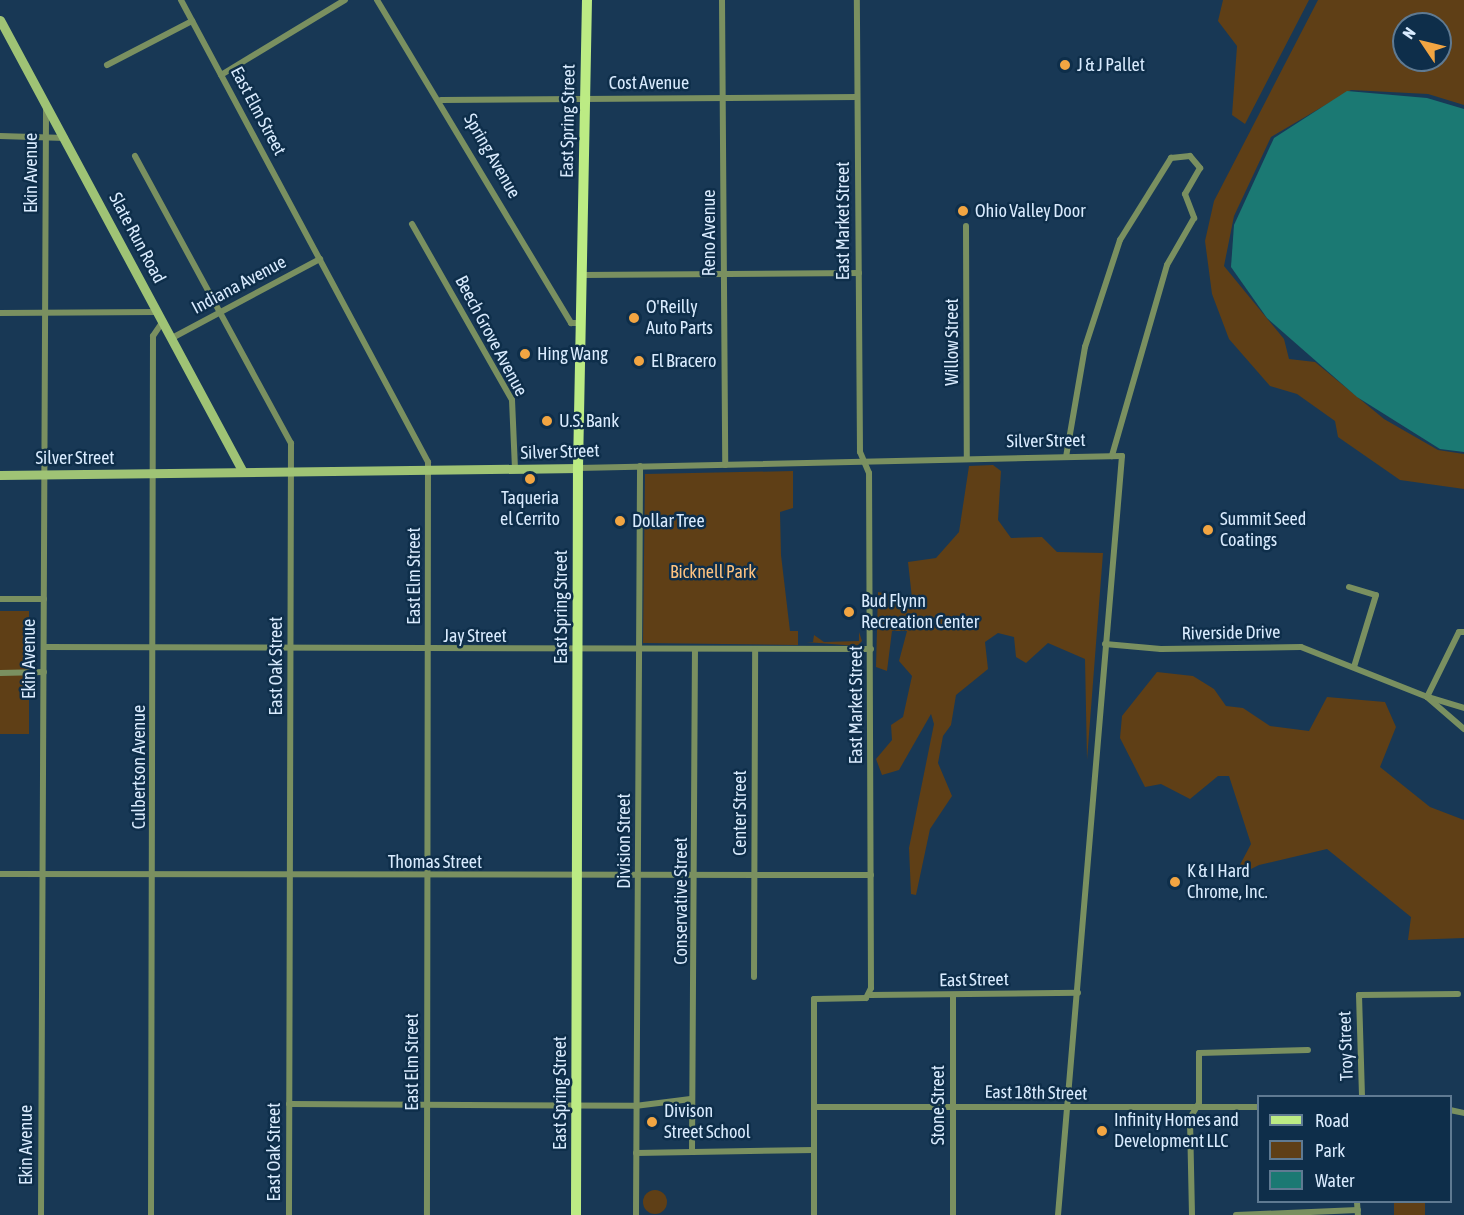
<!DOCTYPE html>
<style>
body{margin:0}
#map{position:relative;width:1464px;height:1215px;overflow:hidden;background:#183855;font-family:"Asap Condensed",sans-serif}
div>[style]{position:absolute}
.green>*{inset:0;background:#5f3f16;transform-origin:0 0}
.round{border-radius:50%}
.water>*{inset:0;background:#1b7973}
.street>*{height:6px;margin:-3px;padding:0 3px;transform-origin:3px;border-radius:3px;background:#7a9060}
.secondary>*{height:9px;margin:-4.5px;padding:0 4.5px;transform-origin:4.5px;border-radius:4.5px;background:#9fc375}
.primary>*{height:10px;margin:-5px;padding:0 5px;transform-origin:5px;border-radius:5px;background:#bceb84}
.dots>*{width:16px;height:16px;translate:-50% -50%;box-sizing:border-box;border:3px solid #0e2e4a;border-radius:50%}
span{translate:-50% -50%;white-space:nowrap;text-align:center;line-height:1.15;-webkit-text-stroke:5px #0e2e4a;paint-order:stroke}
.poi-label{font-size:18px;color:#d9ebfe}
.left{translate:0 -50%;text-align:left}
.street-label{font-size:18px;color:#d9ebfe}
.park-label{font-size:18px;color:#fdc380}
.legend{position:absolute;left:1257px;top:1095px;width:195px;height:108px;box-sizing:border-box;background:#0e2e4a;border:2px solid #5f7a92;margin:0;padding:8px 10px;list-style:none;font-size:18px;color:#d9ebfe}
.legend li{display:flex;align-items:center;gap:12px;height:30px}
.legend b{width:30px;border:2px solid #5f7a92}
.north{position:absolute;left:1392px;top:12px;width:60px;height:60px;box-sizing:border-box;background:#0e2e4a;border:2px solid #5f7a92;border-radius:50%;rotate:305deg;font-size:16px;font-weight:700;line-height:24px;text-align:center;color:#d9ebfe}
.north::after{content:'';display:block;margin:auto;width:21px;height:27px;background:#f2a542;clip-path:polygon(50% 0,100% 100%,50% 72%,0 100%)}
</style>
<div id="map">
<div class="green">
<div style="clip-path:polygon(1223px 0,1309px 0,1245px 124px,1232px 115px,1237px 46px,1218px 21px)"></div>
<div style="clip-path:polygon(evenodd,1318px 0,1464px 0,1464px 105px,1428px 94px,1351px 90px,1271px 137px,1234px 216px,1224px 266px,1284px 339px,1289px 359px,1315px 362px,1384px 419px,1438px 450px,1464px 454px,1464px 489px,1400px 480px,1338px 437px,1335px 421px,1297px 394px,1270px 386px,1229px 339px,1212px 294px,1205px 241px,1214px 201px,1318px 0,1404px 24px,1440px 24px,1440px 60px,1404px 60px,1404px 24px)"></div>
<div style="clip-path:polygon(993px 465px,1001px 471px,998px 520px,1011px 538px,1042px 537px,1057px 552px,1103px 553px,1087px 760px,1085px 659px,1048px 643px,1026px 663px,1016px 657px,1014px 637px,998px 633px,985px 642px,988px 669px,956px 695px,951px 725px,943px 736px,938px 763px,952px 796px,930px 829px,916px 895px,911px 894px,909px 848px,934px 724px,931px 714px,899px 770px,882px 775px,876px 759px,892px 740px,891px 725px,903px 717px,912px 676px,899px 661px,907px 631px,892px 631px,887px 671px,876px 667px,878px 592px,912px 598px,908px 562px,936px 558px,959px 532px,969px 466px)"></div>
<div style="clip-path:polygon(793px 471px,793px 508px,780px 512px,781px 555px,790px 631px,798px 631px,798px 645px,643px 643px,645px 474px)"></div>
<div style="left:0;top:611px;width:29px;height:123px"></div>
<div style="clip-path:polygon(859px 632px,862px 641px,857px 646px,806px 642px,813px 642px,814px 635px,824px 642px,859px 641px)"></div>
<div style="clip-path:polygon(1157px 672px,1193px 676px,1214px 689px,1226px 706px,1243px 708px,1270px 726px,1309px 731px,1327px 697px,1385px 702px,1396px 727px,1380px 767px,1430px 807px,1464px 820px,1464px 938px,1408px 940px,1411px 917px,1327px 849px,1259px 865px,1233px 878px,1251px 844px,1229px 776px,1218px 776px,1190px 799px,1161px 784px,1145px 787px,1120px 738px,1122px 716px)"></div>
<div class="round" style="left:643px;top:1190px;width:24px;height:24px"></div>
<div style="left:1394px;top:1202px;width:31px;height:13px"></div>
</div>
<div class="water">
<div style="clip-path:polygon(1347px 91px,1427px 98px,1464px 109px,1464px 452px,1440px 449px,1357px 397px,1267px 318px,1231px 267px,1234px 225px,1274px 138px)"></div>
</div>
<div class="street">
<div style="left:181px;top:0;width:524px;rotate:61.87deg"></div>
<div style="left:428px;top:462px;width:753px;rotate:90.08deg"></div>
<div style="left:377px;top:0;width:377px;rotate:59deg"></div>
<div style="left:571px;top:323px;width:10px"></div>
<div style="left:722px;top:0;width:465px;rotate:89.6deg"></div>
<div style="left:107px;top:65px;width:96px;rotate:-27.4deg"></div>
<div style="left:221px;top:75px;width:145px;rotate:-31.2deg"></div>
<div style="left:441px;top:100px;width:416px;rotate:-0.4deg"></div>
<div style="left:0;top:136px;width:65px;rotate:1.8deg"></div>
<div style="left:135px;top:156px;width:327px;rotate:61.5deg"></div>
<div style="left:291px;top:443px;width:772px;rotate:90.15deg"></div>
<div style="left:412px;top:224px;width:202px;rotate:60.4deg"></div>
<div style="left:512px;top:400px;width:70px;rotate:87.5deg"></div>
<div style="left:966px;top:226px;width:233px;rotate:89.8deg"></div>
<div style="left:582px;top:275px;width:277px;rotate:-0.4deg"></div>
<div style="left:0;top:313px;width:158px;rotate:-0.4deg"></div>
<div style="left:172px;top:338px;width:168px;rotate:-28.1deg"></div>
<div style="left:1066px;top:457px;width:112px;rotate:-80.2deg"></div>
<div style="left:1085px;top:347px;width:113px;rotate:-71.9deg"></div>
<div style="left:1120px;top:240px;width:97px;rotate:-58.1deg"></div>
<div style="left:1171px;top:158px;width:19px;rotate:-6deg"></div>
<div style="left:1190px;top:156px;width:16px;rotate:50deg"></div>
<div style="left:1200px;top:168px;width:30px;rotate:120deg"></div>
<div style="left:1185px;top:194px;width:26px;rotate:69deg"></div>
<div style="left:1194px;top:218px;width:54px;rotate:119.9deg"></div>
<div style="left:1167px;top:265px;width:199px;rotate:106.1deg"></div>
<div style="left:578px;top:468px;width:544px;rotate:-1.26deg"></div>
<div style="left:1122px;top:456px;width:762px;rotate:94.82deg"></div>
<div style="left:1349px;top:587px;width:28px;rotate:17deg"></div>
<div style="left:1376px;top:595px;width:75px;rotate:107deg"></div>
<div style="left:0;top:599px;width:44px"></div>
<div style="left:1105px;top:644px;width:56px;rotate:5.1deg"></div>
<div style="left:1161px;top:649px;width:140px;rotate:-0.8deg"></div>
<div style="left:1301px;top:647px;width:136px;rotate:21.6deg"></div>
<div style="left:1427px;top:697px;width:72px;rotate:-63.8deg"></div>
<div style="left:1459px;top:632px;width:5px"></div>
<div style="left:44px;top:647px;width:827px;rotate:0.14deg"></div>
<div style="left:0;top:673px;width:44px;rotate:-1.3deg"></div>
<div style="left:1464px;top:708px;width:39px;rotate:-163deg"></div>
<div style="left:1427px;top:697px;width:49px;rotate:40.9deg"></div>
<div style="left:0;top:874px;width:871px;rotate:0.07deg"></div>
<div style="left:754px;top:977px;width:327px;rotate:-89.8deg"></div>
<div style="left:870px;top:995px;width:208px;rotate:-0.6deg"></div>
<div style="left:953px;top:996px;width:219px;rotate:90deg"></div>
<div style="left:1362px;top:1096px;width:101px;rotate:-91.7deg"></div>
<div style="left:1359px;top:995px;width:99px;rotate:-0.6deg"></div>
<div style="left:289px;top:1104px;width:346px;rotate:0.3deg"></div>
<div style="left:635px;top:1106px;width:56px;rotate:-7.1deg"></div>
<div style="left:814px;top:1107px;width:444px"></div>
<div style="left:1450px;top:1110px;width:14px;rotate:12deg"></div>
<div style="left:692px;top:1151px;width:501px;rotate:-89.66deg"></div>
<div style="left:636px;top:1153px;width:178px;rotate:-1deg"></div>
<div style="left:1357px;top:1202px;width:13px;rotate:86deg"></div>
<div style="left:41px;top:1215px;width:1106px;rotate:-89.74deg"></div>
<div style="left:151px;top:1215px;width:879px;rotate:-89.87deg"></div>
<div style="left:153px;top:336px;width:18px;rotate:-56deg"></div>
<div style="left:636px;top:1215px;width:749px;rotate:-89.69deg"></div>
<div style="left:814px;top:1215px;width:216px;rotate:-90deg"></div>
<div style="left:814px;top:999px;width:52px;rotate:-1.1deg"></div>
<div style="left:866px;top:998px;width:11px;rotate:-63deg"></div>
<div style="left:871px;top:988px;width:515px;rotate:-90.22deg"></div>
<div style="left:869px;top:473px;width:23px;rotate:-113deg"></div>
<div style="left:860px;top:452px;width:452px;rotate:-90.4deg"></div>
<div style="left:1192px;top:1215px;width:97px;rotate:-91.2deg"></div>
<div style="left:1190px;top:1118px;width:17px;rotate:-59deg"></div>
<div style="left:1199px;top:1103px;width:50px;rotate:-90deg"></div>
<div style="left:1199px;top:1053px;width:109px;rotate:-1.6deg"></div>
<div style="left:1236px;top:1215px;width:122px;rotate:-2.3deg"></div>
</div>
<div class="secondary">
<div style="left:0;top:20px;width:513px;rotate:61.74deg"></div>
<div style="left:0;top:475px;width:578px;rotate:-0.69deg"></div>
</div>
<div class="primary">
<div style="left:576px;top:1215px;width:747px;rotate:-89.85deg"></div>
<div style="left:578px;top:468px;width:468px;rotate:-88.9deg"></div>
</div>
<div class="dots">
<div style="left:1065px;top:65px;background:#f2a542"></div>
<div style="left:963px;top:211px;background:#f2a542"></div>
<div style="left:634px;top:318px;background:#f2a542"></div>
<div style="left:525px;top:354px;background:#f2a542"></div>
<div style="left:639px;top:361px;background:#f2a542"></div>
<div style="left:547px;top:421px;background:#f2a542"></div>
<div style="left:530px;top:479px;background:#f2a542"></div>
<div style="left:620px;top:521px;background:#f2a542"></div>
<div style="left:1208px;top:530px;background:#f2a542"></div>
<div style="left:849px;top:612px;background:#f2a542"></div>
<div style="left:1175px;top:882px;background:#f2a542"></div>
<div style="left:652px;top:1122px;background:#f2a542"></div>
<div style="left:1102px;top:1131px;background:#f2a542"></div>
</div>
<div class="poi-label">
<span class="left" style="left:1077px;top:65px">J &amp; J Pallet</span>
<span class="left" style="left:975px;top:211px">Ohio Valley Door</span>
<span class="left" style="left:646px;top:318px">O'Reilly<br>Auto Parts</span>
<span class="left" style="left:537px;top:354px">Hing Wang</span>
<span class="left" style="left:651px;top:361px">El Bracero</span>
<span class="left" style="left:559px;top:421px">U.S. Bank</span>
<span style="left:530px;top:509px">Taqueria<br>el Cerrito</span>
<span class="left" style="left:1220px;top:530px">Summit Seed<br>Coatings</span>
<span class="left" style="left:632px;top:521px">Dollar Tree</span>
<span class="left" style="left:861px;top:612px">Bud Flynn<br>Recreation Center</span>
<span class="left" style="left:1187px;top:882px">K &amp; I Hard<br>Chrome, Inc.</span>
<span class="left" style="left:664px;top:1122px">Divison<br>Street School</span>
<span class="left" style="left:1114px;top:1131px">Infinity Homes and<br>Development LLC</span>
</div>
<div class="street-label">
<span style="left:649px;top:83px">Cost Avenue</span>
<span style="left:258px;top:111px;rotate:62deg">East Elm Street</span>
<span style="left:568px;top:121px;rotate:-89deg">East Spring Street</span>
<span style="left:492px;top:156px;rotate:60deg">Spring Avenue</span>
<span style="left:31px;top:173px;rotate:-90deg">Ekin Avenue</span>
<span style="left:843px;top:221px;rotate:-90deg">East Market Street</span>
<span style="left:709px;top:233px;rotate:-90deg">Reno Avenue</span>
<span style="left:137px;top:238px;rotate:62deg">Slate Run Road</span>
<span style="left:239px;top:285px;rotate:-28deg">Indiana Avenue</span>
<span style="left:491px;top:336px;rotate:62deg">Beech Grove Avenue</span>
<span style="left:952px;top:342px;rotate:-90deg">Willow Street</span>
<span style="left:1046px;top:441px;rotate:-1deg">Silver Street</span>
<span style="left:560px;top:452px;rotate:-2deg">Silver Street</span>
<span style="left:75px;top:458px">Silver Street</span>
<span style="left:414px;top:576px;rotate:-90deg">East Elm Street</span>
<span style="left:561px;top:607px;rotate:-90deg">East Spring Street</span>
<span style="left:1231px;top:633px;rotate:-1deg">Riverside Drive</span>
<span style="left:475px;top:636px">Jay Street</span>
<span style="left:29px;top:659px;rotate:-90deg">Ekin Avenue</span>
<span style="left:276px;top:666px;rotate:-90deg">East Oak Street</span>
<span style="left:856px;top:705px;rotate:-90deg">East Market Street</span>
<span style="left:139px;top:767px;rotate:-90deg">Culbertson Avenue</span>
<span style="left:740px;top:813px;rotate:-90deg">Center Street</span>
<span style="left:624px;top:841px;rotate:-90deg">Division Street</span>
<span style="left:435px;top:862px">Thomas Street</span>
<span style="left:681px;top:901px;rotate:-90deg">Conservative Street</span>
<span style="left:974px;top:980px;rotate:-1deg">East Street</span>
<span style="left:1346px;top:1046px;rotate:-92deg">Troy Street</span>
<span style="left:412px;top:1062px;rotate:-90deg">East Elm Street</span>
<span style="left:560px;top:1093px;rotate:-90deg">East Spring Street</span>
<span style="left:1036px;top:1093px;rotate:1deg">East 18th Street</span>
<span style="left:938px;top:1105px;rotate:-90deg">Stone Street</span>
<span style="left:26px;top:1145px;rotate:-90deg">Ekin Avenue</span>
<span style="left:274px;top:1152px;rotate:-90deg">East Oak Street</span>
</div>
<div class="park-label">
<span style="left:713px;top:572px">Bicknell Park</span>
</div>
<ul class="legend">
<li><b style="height:8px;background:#bceb84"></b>Road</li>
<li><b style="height:16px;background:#5f3f16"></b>Park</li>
<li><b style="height:16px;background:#1b7973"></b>Water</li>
</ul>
<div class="north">N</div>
</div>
